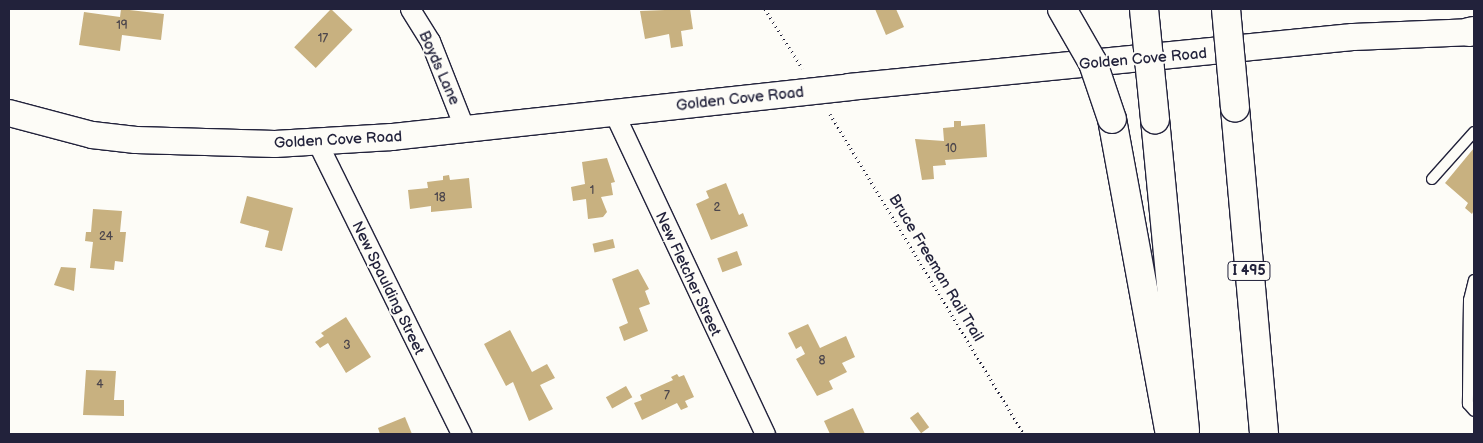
<!DOCTYPE html>
<style>
body{margin:0}
#map{position:relative;width:1483px;height:443px;overflow:hidden;background:#fdfcf7;font-family:"Balsamiq Sans",sans-serif}
div>[style]{position:absolute}
.building>*{inset:0;background:#c8b180;transform-origin:0 0}
.path>*{height:3px;margin-top:-1.5px;transform-origin:0;background:repeating-linear-gradient(90deg,#22223b 0 1px,transparent 0 5px)}
.roads{filter:drop-shadow(1px 0 #22223b) drop-shadow(-1px 0 #22223b) drop-shadow(0 1px #22223b) drop-shadow(0 -1px #22223b)}
.service>*{height:10px;margin:-5px;padding:0 5px;transform-origin:5px;border-radius:5px;background:#fdfcf7}
.minor>*{height:19px;margin:-9.5px;padding:0 9.5px;transform-origin:9.5px;border-radius:9.5px;background:#fdfcf7}
.secondary>*{height:26px;margin:-13px;padding:0 13px;transform-origin:13px;border-radius:13px;background:#fdfcf7}
.primary>*{height:28px;margin:-14px;padding:0 14px;transform-origin:14px;border-radius:14px;background:#fdfcf7}
.motorway>*{height:28px;margin:-14px;padding:0 14px;transform-origin:14px;border-radius:14px;background:#fdfcf7}
.bridges{filter:drop-shadow(1px 0 #22223b) drop-shadow(-1px 0 #22223b) drop-shadow(0 1px #22223b) drop-shadow(0 -1px #22223b)}
.motorway-bridge>*{height:28px;margin:-14px;padding:0 14px;transform-origin:14px;border-radius:14px;background:#fdfcf7}
span{translate:-50% -50%;white-space:nowrap;text-align:center;line-height:1.15;-webkit-text-stroke:4px #fdfcf7;paint-order:stroke}
.number-label{font-size:12px;color:#4c464c}
.number-label span{-webkit-text-stroke-width:0}
.shield-label span{padding:1px 4px;background:#fdfcf7;border:1px solid;border-radius:4px;-webkit-text-stroke-width:0}
.shield-label{font-size:14px;color:#22223b;font-weight:700}
.street-label{font-size:15px;color:#22223b}
.frame{position:absolute;inset:0;border:10px solid #22223b;pointer-events:none}
</style>
<div id="map">
<div class="building">
<div style="clip-path:polygon(121px 9px,164px 14px,161px 40px,122px 35px,120px 51px,79px 45px,84px 12px,120px 17px)"></div>
<div style="left:331px;top:9px;width:30px;height:53px;rotate:44deg"></div>
<div style="clip-path:polygon(690px 9px,693px 29px,681px 31px,683px 46px,671px 48px,669px 34px,645px 39px,640px 11px)"></div>
<div style="clip-path:polygon(875px 9px,896px 9px,904px 27px,886px 35px)"></div>
<div style="clip-path:polygon(954px 121px,961px 121px,961px 126px,985px 124px,987px 157px,945px 160px,946px 165px,933px 166px,934px 179px,922px 180px,915px 139px,944px 141px,943px 128px,954px 127px)"></div>
<div style="clip-path:polygon(1474px 148px,1474px 210px,1472px 214px,1465px 208px,1468px 203px,1445px 183px)"></div>
<div style="clip-path:polygon(607px 158px,615px 182px,611px 183px,613px 195px,601px 197px,607px 212px,603px 217px,588px 219px,586px 199px,573px 201px,571px 187px,585px 184px,582px 162px)"></div>
<div style="clip-path:polygon(449px 175px,450px 180px,469px 178px,472px 208px,431px 212px,431px 206px,410px 209px,408px 190px,428px 188px,427px 182px,443px 180px,443px 176px)"></div>
<div style="clip-path:polygon(726px 183px,739px 215px,743px 213px,748px 226px,711px 240px,696px 204px,709px 198px,706px 191px)"></div>
<div style="clip-path:polygon(247px 196px,293px 208px,282px 251px,265px 247px,269px 231px,240px 223px)"></div>
<div style="clip-path:polygon(93px 209px,122px 211px,120px 232px,126px 232px,123px 262px,115px 261px,114px 270px,90px 268px,93px 242px,85px 241px,86px 232px,91px 232px)"></div>
<div style="left:613px;top:239px;width:9px;height:21px;rotate:77deg"></div>
<div style="left:737px;top:251px;width:15px;height:21px;rotate:70deg"></div>
<div style="clip-path:polygon(61px 267px,76px 268px,74px 291px,54px 285px)"></div>
<div style="clip-path:polygon(638px 269px,649px 289px,645px 291px,650px 304px,639px 308px,648px 331px,624px 341px,619px 327px,628px 323px,612px 279px)"></div>
<div style="clip-path:polygon(346px 317px,371px 357px,346px 373px,328px 343px,320px 348px,315px 342px,324px 336px,321px 333px)"></div>
<div style="clip-path:polygon(808px 324px,820px 348px,846px 336px,855px 357px,842px 363px,847px 372px,829px 381px,833px 389px,817px 396px,796px 359px,805px 354px,801px 346px,796px 349px,788px 333px)"></div>
<div style="clip-path:polygon(510px 330px,532px 372px,547px 364px,555px 378px,540px 385px,553px 409px,529px 421px,513px 382px,506px 386px,484px 344px)"></div>
<div style="clip-path:polygon(86px 370px,116px 371px,114px 400px,124px 400px,124px 416px,83px 415px)"></div>
<div style="clip-path:polygon(677px 374px,679px 377px,684px 375px,694px 397px,685px 401px,688px 407px,681px 410px,677px 403px,642px 420px,634px 403px,642px 400px,640px 395px,673px 380px,671px 377px)"></div>
<div style="left:626px;top:386px;width:13px;height:23px;rotate:61deg"></div>
<div style="clip-path:polygon(853px 408px,865px 434px,830px 434px,824px 421px)"></div>
<div style="left:918px;top:412px;width:19px;height:10px;rotate:54deg"></div>
<div style="clip-path:polygon(405px 417px,412px 434px,380px 434px,378px 428px)"></div>
</div>
<div class="path">
<div style="left:765px;top:9px;width:70px;rotate:57.9deg"></div>
<div style="left:830px;top:114px;width:374px;rotate:58.8deg"></div>
</div>
<div class="roads">
<div class="service">
<div style="left:1432px;top:179px;width:63px;rotate:-48.2deg"></div>
<div style="left:1474px;top:280px;width:21px;rotate:104deg"></div>
<div style="left:1469px;top:300px;width:104px;rotate:90.6deg"></div>
<div style="left:1468px;top:404px;width:9px;rotate:49deg"></div>
</div>
<div class="minor">
<div style="left:410px;top:9px;width:38px;rotate:58deg"></div>
<div style="left:430px;top:41px;width:96px;rotate:68.5deg"></div>
<div style="left:614px;top:113px;width:355px;rotate:64.8deg"></div>
<div style="left:317px;top:142px;width:326px;rotate:63.7deg"></div>
</div>
<div class="secondary">
<div style="left:9px;top:113px;width:86px;rotate:14.8deg"></div>
<div style="left:92px;top:135px;width:44px;rotate:6.5deg"></div>
<div style="left:136px;top:140px;width:139px;rotate:1.6deg"></div>
<div style="left:275px;top:144px;width:117px;rotate:-3.4deg"></div>
<div style="left:392px;top:137px;width:460px;rotate:-6.2deg"></div>
<div style="left:849px;top:87px;width:506px;rotate:-5.67deg"></div>
<div style="left:1353px;top:37px;width:121px;rotate:-2.4deg"></div>
</div>
<div class="primary">
<div style="left:1469px;top:32px;width:5px;rotate:-11deg"></div>
</div>
<div class="motorway">
<div style="left:1235px;top:108px;width:327px;rotate:84.9deg"></div>
<div style="left:1112px;top:119px;width:320px;rotate:79.6deg"></div>
<div style="left:1155px;top:119px;width:313px;rotate:84.5deg"></div>
</div>
</div>
<div class="bridges">
<div class="motorway-bridge">
<div style="left:1062px;top:9px;width:62px;rotate:60.1deg"></div>
<div style="left:1093px;top:63px;width:59px;rotate:71.3deg"></div>
<div style="left:1144px;top:9px;width:111px;rotate:84.3deg"></div>
<div style="left:1226px;top:9px;width:99px;rotate:84.8deg"></div>
</div>
</div>
<div class="number-label">
<span style="left:122px;top:26px">19</span>
<span style="left:323px;top:39px">17</span>
<span style="left:951px;top:149px">10</span>
<span style="left:592px;top:191px">1</span>
<span style="left:440px;top:198px">18</span>
<span style="left:717px;top:208px">2</span>
<span style="left:106px;top:237px">24</span>
<span style="left:347px;top:346px">3</span>
<span style="left:822px;top:361px">8</span>
<span style="left:100px;top:385px">4</span>
<span style="left:667px;top:396px">7</span>
</div>
<div class="shield-label">
<span style="left:1249px;top:271px">I 495</span>
</div>
<div class="street-label">
<span style="left:1143px;top:59px;rotate:-5deg">Golden Cove Road</span>
<span style="left:439px;top:68px;rotate:66deg">Boyds Lane</span>
<span style="left:740px;top:99px;rotate:-6deg">Golden Cove Road</span>
<span style="left:338px;top:140px;rotate:-3deg">Golden Cove Road</span>
<span style="left:936px;top:268px;rotate:59deg">Bruce Freeman Rail Trail</span>
<span style="left:688px;top:274px;rotate:65deg">New Fletcher Street</span>
<span style="left:388px;top:288px;rotate:64deg">New Spaulding Street</span>
</div>
<div class="frame"></div>
</div>
